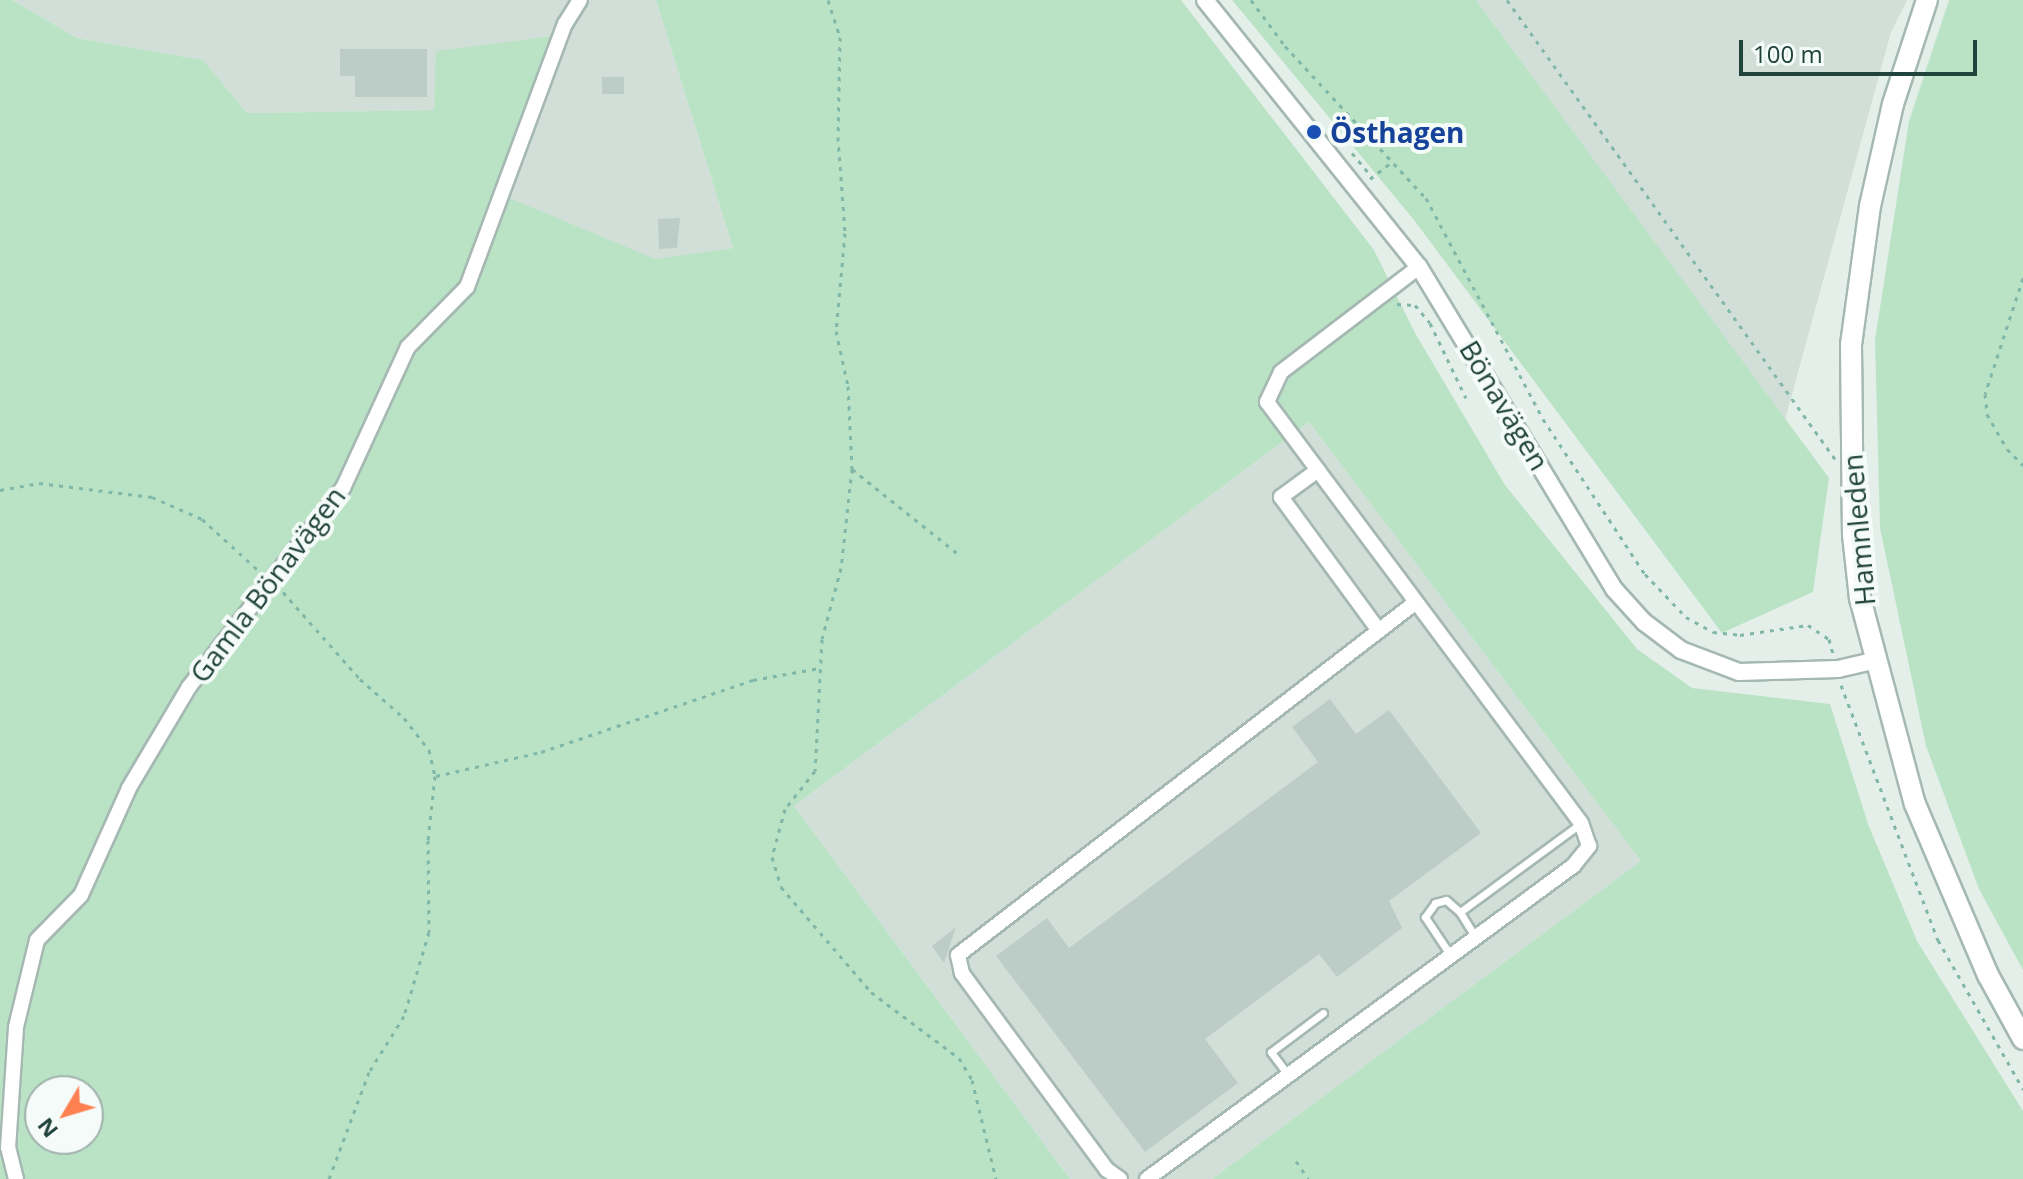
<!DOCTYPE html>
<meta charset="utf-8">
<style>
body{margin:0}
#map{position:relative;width:2023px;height:1179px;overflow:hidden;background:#e4efea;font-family:"Open Sans",sans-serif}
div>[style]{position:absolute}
.built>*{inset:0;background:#d2dfd9}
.green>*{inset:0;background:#bae3c6}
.building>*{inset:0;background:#bbcdc6;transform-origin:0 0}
.path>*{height:3px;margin-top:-1.5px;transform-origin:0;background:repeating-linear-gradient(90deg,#80b7a7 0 4px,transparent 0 10px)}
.roads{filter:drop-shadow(2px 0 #a5b8b2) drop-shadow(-2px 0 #a5b8b2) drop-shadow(0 2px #a5b8b2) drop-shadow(0 -2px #a5b8b2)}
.service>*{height:7px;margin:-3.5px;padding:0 3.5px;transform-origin:3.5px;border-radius:3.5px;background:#fff}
.minor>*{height:14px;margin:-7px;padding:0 7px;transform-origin:7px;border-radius:7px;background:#fff}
.tertiary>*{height:16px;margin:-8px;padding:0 8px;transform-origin:8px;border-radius:8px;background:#fff}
.secondary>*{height:20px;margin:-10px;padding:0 10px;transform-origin:10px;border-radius:10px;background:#fff}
.dots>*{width:22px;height:22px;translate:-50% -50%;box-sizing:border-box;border:4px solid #f5fbf8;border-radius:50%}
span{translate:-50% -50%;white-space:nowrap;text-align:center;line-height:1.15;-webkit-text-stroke:8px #f5fbf8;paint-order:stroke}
.transit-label{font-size:28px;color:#164399;font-weight:700}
.left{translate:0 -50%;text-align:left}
.street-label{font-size:28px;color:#20433b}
.north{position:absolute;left:24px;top:1075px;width:80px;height:80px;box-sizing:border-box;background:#f5fbf8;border:2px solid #a0b1ac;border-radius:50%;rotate:232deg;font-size:22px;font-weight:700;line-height:32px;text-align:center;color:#20433b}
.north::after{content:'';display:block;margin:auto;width:28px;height:36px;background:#ff8152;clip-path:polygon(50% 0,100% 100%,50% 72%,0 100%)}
.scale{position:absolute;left:1739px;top:40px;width:238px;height:36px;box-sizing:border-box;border:4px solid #20433b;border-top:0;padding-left:10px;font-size:24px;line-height:28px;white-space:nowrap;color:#20433b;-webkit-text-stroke:6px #f5fbf8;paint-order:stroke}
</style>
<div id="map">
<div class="built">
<div style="clip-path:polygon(12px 0,656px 0,733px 248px,655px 260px,505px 196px,434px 110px,247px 113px,203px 60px,77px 38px)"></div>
<div style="clip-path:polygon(1476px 0,1907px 0,1891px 32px,1785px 420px)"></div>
<div style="clip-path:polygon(1309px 422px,1641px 861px,1212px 1179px,1070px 1179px,794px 806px)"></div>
</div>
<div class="green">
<div style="clip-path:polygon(evenodd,0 0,12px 0,77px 38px,203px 60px,247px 113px,434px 110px,436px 51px,568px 34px,505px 196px,655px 259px,733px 248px,656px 0,1181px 0,1374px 250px,1415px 333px,1505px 485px,1637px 649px,1692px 688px,1830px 704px,1868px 824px,1917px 941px,2023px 1111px,2023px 1179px,1212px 1179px,1641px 861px,1309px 422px,794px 806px,1070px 1179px,0 1179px,0 0,40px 1091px,88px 1091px,88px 1139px,40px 1139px,40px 1091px)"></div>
<div style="clip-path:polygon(1232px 0,1476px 0,1829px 478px,1813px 592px,1722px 633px,1414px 220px)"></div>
<div style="clip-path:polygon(1949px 0,2023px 0,2023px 970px,1979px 889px,1926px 746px,1880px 528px,1875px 340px,1909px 121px)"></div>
</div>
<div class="building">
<div style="clip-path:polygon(340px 49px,427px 49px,427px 97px,355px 97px,355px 76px,340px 76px)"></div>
<div style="left:602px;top:77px;width:22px;height:17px"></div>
<div style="clip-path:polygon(680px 218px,677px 248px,659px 249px,658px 219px)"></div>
<div style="clip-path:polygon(1330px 699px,1356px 734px,1389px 710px,1481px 833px,1389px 901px,1402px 928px,1337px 977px,1319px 954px,1205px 1039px,1238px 1083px,1145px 1152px,996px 956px,1047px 918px,1069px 948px,1318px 762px,1292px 727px)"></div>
<div style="clip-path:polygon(956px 927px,944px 963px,932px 946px)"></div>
</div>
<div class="path">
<div style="left:828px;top:0;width:39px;rotate:72deg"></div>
<div style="left:840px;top:37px;width:100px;rotate:91.1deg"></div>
<div style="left:838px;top:137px;width:96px;rotate:85.8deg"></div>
<div style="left:845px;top:233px;width:98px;rotate:95.2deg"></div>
<div style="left:836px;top:331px;width:56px;rotate:77.7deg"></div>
<div style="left:848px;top:386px;width:83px;rotate:87.2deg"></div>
<div style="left:852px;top:469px;width:100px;rotate:96.3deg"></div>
<div style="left:841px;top:568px;width:73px;rotate:105deg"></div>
<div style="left:822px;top:639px;width:132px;rotate:93deg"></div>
<div style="left:815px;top:771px;width:48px;rotate:128.3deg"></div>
<div style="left:785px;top:809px;width:50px;rotate:105.2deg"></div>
<div style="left:772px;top:857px;width:31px;rotate:73deg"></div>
<div style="left:781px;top:887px;width:138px;rotate:49.4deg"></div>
<div style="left:871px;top:992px;width:110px;rotate:36.9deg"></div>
<div style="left:959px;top:1058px;width:26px;rotate:59deg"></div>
<div style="left:972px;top:1080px;width:102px;rotate:76.4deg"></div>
<div style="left:1251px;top:0;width:57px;rotate:53.5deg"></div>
<div style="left:1285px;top:46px;width:207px;rotate:47.2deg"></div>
<div style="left:1426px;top:198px;width:250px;rotate:62.1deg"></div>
<div style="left:1543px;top:419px;width:186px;rotate:56.7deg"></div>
<div style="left:1645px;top:574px;width:59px;rotate:46.4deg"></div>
<div style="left:1686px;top:617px;width:31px;rotate:29deg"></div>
<div style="left:1713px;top:632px;width:27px;rotate:6deg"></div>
<div style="left:1740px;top:635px;width:69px;rotate:-8.4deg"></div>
<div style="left:1808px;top:625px;width:25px;rotate:34deg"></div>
<div style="left:1829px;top:639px;width:16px;rotate:75deg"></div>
<div style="left:1507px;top:0;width:564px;rotate:54.45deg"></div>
<div style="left:1352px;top:153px;width:31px;rotate:50deg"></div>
<div style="left:1370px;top:179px;width:28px;rotate:-38deg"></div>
<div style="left:2023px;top:278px;width:122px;rotate:108.1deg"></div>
<div style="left:1985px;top:394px;width:20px;rotate:84deg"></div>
<div style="left:1987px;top:414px;width:40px;rotate:60.3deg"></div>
<div style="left:2007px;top:449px;width:23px;rotate:45deg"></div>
<div style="left:1397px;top:304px;width:18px;rotate:3deg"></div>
<div style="left:1415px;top:305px;width:23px;rotate:50deg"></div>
<div style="left:1430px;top:323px;width:83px;rotate:64.4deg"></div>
<div style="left:852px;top:469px;width:134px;rotate:38.7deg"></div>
<div style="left:0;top:490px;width:40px;rotate:-10deg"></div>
<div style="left:39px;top:483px;width:114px;rotate:7.1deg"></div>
<div style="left:152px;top:497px;width:55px;rotate:23.7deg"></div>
<div style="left:202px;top:519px;width:77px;rotate:42.4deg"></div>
<div style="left:283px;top:592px;width:116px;rotate:48.5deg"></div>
<div style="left:360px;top:679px;width:59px;rotate:41.6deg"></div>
<div style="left:404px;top:718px;width:41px;rotate:52deg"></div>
<div style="left:429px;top:750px;width:27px;rotate:77deg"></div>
<div style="left:435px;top:776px;width:64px;rotate:96.2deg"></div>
<div style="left:428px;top:840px;width:92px;rotate:89.4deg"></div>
<div style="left:429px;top:932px;width:88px;rotate:106.6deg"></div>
<div style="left:404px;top:1016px;width:66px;rotate:122deg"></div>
<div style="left:369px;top:1072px;width:114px;rotate:110.5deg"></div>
<div style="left:1841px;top:685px;width:273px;rotate:69.2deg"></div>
<div style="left:1938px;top:940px;width:172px;rotate:60.3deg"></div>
<div style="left:436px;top:776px;width:108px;rotate:-12.9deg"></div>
<div style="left:541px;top:752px;width:224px;rotate:-18.8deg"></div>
<div style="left:753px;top:680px;width:68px;rotate:-10.2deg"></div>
<div style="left:1296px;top:1161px;width:22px;rotate:56deg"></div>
</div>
<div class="roads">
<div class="service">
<div style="left:1476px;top:938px;width:31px;rotate:-122deg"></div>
<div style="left:1460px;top:912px;width:150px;rotate:-36.3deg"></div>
<div style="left:1451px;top:956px;width:47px;rotate:-123.7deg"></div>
<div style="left:1425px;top:917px;width:17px;rotate:-54deg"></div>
<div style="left:1435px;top:903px;width:11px;rotate:-15deg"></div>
<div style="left:1446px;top:900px;width:18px;rotate:41deg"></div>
<div style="left:1289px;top:1076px;width:30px;rotate:-127deg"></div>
<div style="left:1271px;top:1052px;width:65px;rotate:-36.9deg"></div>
</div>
<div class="minor">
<div style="left:1318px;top:470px;width:46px;rotate:143.9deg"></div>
<div style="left:1281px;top:497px;width:166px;rotate:53.8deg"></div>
<div style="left:16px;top:1179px;width:32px;rotate:-104deg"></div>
<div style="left:8px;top:1148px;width:121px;rotate:-86.2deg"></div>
<div style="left:16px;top:1027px;width:89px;rotate:-76.4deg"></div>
<div style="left:37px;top:940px;width:63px;rotate:-45.6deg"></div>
<div style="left:81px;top:895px;width:117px;rotate:-65.8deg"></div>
<div style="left:129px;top:788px;width:117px;rotate:-59.3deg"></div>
<div style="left:189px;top:687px;width:252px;rotate:-52.3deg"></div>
<div style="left:343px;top:488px;width:155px;rotate:-65.3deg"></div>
<div style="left:408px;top:347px;width:84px;rotate:-45.5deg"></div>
<div style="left:467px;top:287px;width:281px;rotate:-69.6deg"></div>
<div style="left:565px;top:24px;width:28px;rotate:-58deg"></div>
<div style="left:1120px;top:1179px;width:16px;rotate:-145deg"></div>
<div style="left:1107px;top:1170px;width:245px;rotate:-126.4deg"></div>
<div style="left:962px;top:973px;width:18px;rotate:-103deg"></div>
<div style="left:958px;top:955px;width:578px;rotate:-37.62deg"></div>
<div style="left:1147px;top:1179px;width:529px;rotate:-36.31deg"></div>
<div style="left:1573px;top:866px;width:26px;rotate:-51deg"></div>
<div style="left:1589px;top:846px;width:24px;rotate:-109deg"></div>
<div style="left:1581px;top:823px;width:525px;rotate:-126.72deg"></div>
<div style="left:1267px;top:402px;width:33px;rotate:-65deg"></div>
<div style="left:1281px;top:372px;width:173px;rotate:-37.3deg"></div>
</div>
<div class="tertiary">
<div style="left:1205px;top:0;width:342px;rotate:51.3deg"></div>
<div style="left:1419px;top:267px;width:376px;rotate:58.8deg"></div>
<div style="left:1614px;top:589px;width:45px;rotate:47.7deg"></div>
<div style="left:1644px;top:622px;width:46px;rotate:37.1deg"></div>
<div style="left:1681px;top:650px;width:62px;rotate:20.8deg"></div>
<div style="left:1739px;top:672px;width:99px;rotate:-1.7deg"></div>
<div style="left:1838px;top:669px;width:39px;rotate:-13deg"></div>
</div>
<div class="secondary">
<div style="left:1927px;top:0;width:109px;rotate:108.1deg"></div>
<div style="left:1893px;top:104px;width:105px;rotate:102.7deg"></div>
<div style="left:1870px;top:206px;width:140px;rotate:97.8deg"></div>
<div style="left:1851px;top:345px;width:190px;rotate:89.4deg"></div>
<div style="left:1853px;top:535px;width:63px;rotate:83.7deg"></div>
<div style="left:1860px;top:598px;width:213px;rotate:75.1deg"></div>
<div style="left:1915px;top:804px;width:186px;rotate:66.9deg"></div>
<div style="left:1988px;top:975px;width:73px;rotate:61.3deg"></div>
</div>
</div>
<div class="dots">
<div style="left:1314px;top:132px;background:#1a4fb4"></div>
</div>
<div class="transit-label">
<span class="left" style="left:1330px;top:132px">Östhagen</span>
</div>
<div class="street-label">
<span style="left:1505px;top:405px;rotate:59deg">Bönavägen</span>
<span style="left:1858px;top:530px;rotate:-95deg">Hamnleden</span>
<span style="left:267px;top:584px;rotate:-53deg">Gamla Bönavägen</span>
</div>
<div class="north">N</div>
<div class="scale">100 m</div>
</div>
